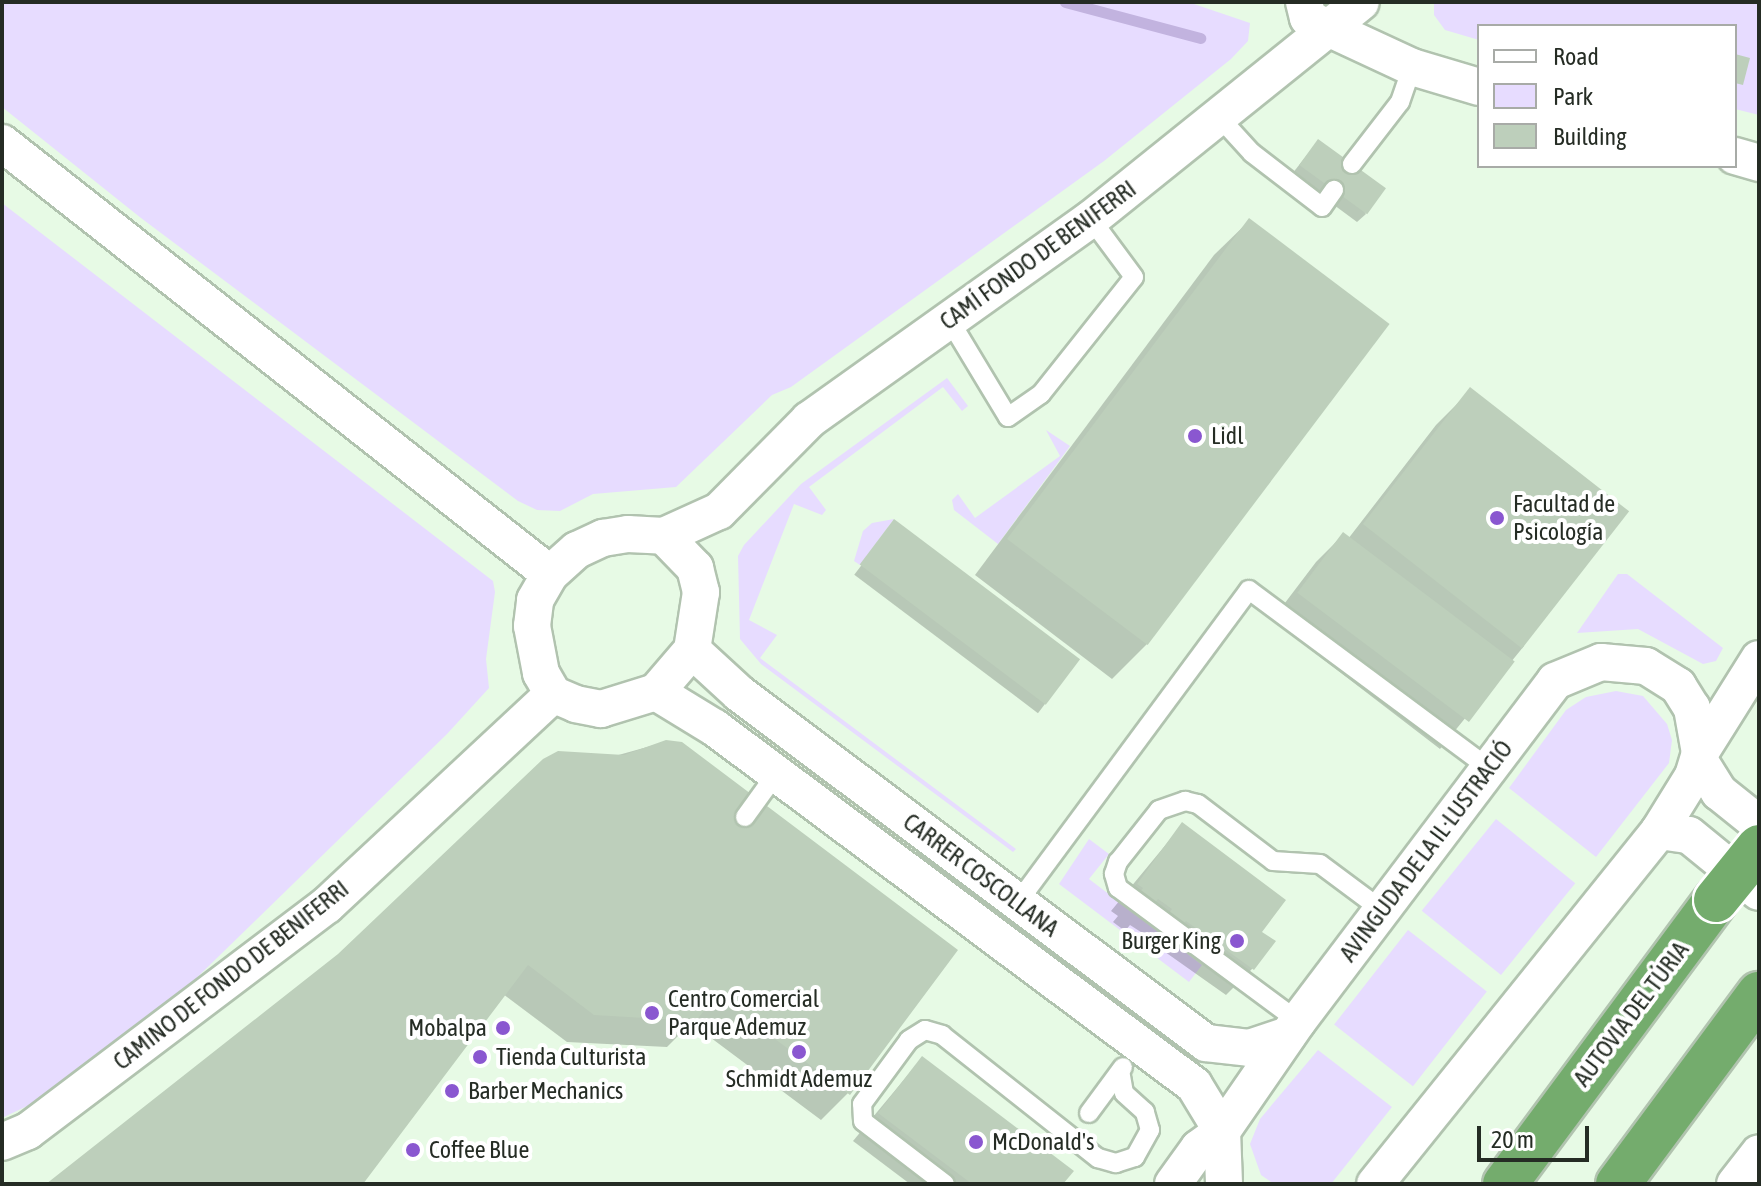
<!DOCTYPE html>
<meta charset="utf-8">
<style>
body{margin:0}
#map{position:relative;width:1761px;height:1186px;overflow:hidden;background:#e7fae5;font-family:"Asap Condensed",sans-serif}
div>[style]{position:absolute}
.green>*{inset:0;background:#e7dcff;transform-origin:0 0}
.shadow>*{inset:0;background:#0003;transform-origin:0 0}
.stream>*{height:11px;margin:-5.5px;padding:0 5.5px;transform-origin:5.5px;border-radius:5.5px;background:#c2b3df}
.building>*{inset:0;background:#bdcfbb;transform-origin:0 0}
.roads{filter:drop-shadow(2px 0 #b1c3af) drop-shadow(-2px 0 #b1c3af) drop-shadow(0 2px #b1c3af) drop-shadow(0 -2px #b1c3af)}
.lane>*{height:18px;margin:-9px;padding:0 9px;transform-origin:9px;border-radius:9px;background:#fff}
.street>*{height:36px;margin:-18px;padding:0 18px;transform-origin:18px;border-radius:18px;background:#fff}
.highway>*{height:44px;margin:-22px;padding:0 22px;transform-origin:22px;border-radius:22px;background:#74ac6d}
.bridges{filter:drop-shadow(2px 0 #fff) drop-shadow(-2px 0 #fff) drop-shadow(0 2px #fff) drop-shadow(0 -2px #fff)}
.highway-bridge>*{height:44px;margin:-22px;padding:0 22px;transform-origin:22px;border-radius:22px;background:#74ac6d}
.dots>*{width:22px;height:22px;translate:-50% -50%;box-sizing:border-box;border:4px solid #fff;border-radius:50%}
span{translate:-50% -50%;white-space:nowrap;text-align:center;line-height:1.15;-webkit-text-stroke:8px #fff;paint-order:stroke}
.street-label{font-size:24px;color:#252c24}
.poi-label{font-size:24px;color:#252c24}
.left{translate:0 -50%;text-align:left}
.right{translate:-100% -50%;text-align:right}
.frame{position:absolute;inset:0;border:4px solid #252c24;pointer-events:none}
.legend{position:absolute;left:1477px;top:24px;width:260px;height:144px;box-sizing:border-box;background:#fff;border:2px solid #a8aba7;margin:0;padding:10px 14px;list-style:none;font-size:24px;color:#252c24}
.legend li{display:flex;align-items:center;gap:16px;height:40px}
.legend b{width:40px;border:2px solid #a8aba7}
.scale{position:absolute;left:1477px;top:1126px;width:112px;height:36px;box-sizing:border-box;border:4px solid #252c24;border-top:0;padding-left:10px;font-size:24px;line-height:28px;white-space:nowrap;color:#252c24;-webkit-text-stroke:6px #fff;paint-order:stroke}
</style>
<div id="map">
<div class="green">
<div style="clip-path:polygon(2px 2px,1188px 2px,1250px 23px,1248px 41px,1231px 59px,1104px 161px,791px 387px,772px 395px,676px 487px,593px 494px,560px 511px,537px 510px,518px 501px,141px 218px,2px 107px)"></div>
<div style="clip-path:polygon(1434px 2px,1759px 2px,1759px 115px,1735px 109px,1735px 26px,1479px 26px,1479px 40px,1445px 30px,1434px 15px)"></div>
<div style="clip-path:polygon(2px 203px,493px 581px,495px 592px,486px 659px,489px 688px,447px 734px,182px 992px,48px 1096px,2px 1118px)"></div>
<div style="clip-path:polygon(947px 378px,968px 406px,962px 411px,943px 387px,809px 487px,826px 510px,822px 515px,794px 504px,749px 620px,777px 635px,760px 658px,1016px 849px,1013px 852px,761px 664px,740px 639px,738px 556px,744px 545px,801px 484px)"></div>
<div style="clip-path:polygon(1046px 430px,1070px 446px,998px 544px,954px 510px,952px 500px,958px 494px,975px 518px,1060px 456px)"></div>
<div style="clip-path:polygon(894px 519px,860px 565px,854px 561px,863px 531px,872px 523px)"></div>
<div style="clip-path:polygon(1618px 574px,1627px 574px,1723px 648px,1716px 661px,1703px 664px,1638px 629px,1577px 633px)"></div>
<div style="clip-path:polygon(1616px 691px,1643px 696px,1667px 724px,1672px 740px,1669px 763px,1596px 857px,1509px 788px,1566px 710px,1586px 697px)"></div>
<div style="left:1496px;top:819px;width:102px;height:118px;rotate:39deg"></div>
<div style="clip-path:polygon(1089px 839px,1109px 854px,1089px 879px,1202px 965px,1189px 982px,1059px 884px)"></div>
<div style="left:1408px;top:930px;width:100px;height:120px;rotate:38deg"></div>
<div style="clip-path:polygon(1318px 1050px,1392px 1107px,1331px 1184px,1274px 1184px,1261px 1175px,1250px 1144px,1260px 1119px)"></div>
</div>
<div class="shadow">
<div style="clip-path:polygon(1318px 141px,1366px 214px,1357px 222px,1292px 174px)"></div>
<div style="clip-path:polygon(1249px 221px,1147px 644px,1112px 679px,975px 575px,1214px 255px)"></div>
<div style="clip-path:polygon(1471px 390px,1524px 646px,1440px 749px,1272px 620px,1316px 562px,1343px 535px,1348px 539px,1436px 425px)"></div>
<div style="left:894px;top:522px;width:230px;height:66px;rotate:37deg"></div>
<div style="clip-path:polygon(658px 744px,848px 1093px,821px 1120px,691px 1023px,667px 1047px,567px 1042px,503px 994px,360px 1184px,53px 1184px,604px 759px)"></div>
<div style="clip-path:polygon(1182px 825px,1260px 932px,1253px 968px,1226px 995px,1158px 947px,1154px 951px,1142px 944px,1147px 936px,1130px 925px,1125px 931px,1113px 922px,1118px 916px,1111px 911px)"></div>
<div style="clip-path:polygon(922px 1058px,1061px 1184px,910px 1184px,853px 1141px)"></div>
</div>
<div class="stream">
<div style="left:1065px;top:2px;width:140px;rotate:14.9deg"></div>
</div>
<div class="building">
<div style="clip-path:polygon(1735px 54px,1750px 58px,1743px 85px,1735px 83px)"></div>
<div style="left:1318px;top:139px;width:84px;height:32px;rotate:36deg"></div>
<div style="left:1249px;top:218px;width:176px;height:402px;rotate:37deg"></div>
<div style="left:1470px;top:387px;width:202px;height:174px;rotate:38deg"></div>
<div style="left:894px;top:519px;width:233px;height:57px;rotate:37deg"></div>
<div style="left:1343px;top:532px;width:215px;height:76px;rotate:37deg"></div>
<div style="clip-path:polygon(666px 740px,682px 742px,958px 950px,850px 1095px,716px 995px,696px 1021px,594px 1015px,528px 965px,363px 1184px,46px 1184px,338px 954px,543px 759px,558px 751px,624px 755px)"></div>
<div style="clip-path:polygon(1182px 822px,1286px 900px,1262px 932px,1276px 941px,1254px 970px,1186px 921px,1182px 926px,1167px 916px,1172px 909px,1158px 899px,1153px 905px,1139px 894px,1143px 888px,1137px 884px)"></div>
<div style="clip-path:polygon(922px 1056px,1074px 1171px,1063px 1184px,972px 1184px,878px 1113px)"></div>
</div>
<div class="roads">
<div class="lane">
<div style="left:1220px;top:118px;width:47px;rotate:47.6deg"></div>
<div style="left:1252px;top:153px;width:88px;rotate:37.6deg"></div>
<div style="left:1322px;top:207px;width:21px;rotate:-55deg"></div>
<div style="left:1352px;top:164px;width:78px;rotate:-52.3deg"></div>
<div style="left:1400px;top:102px;width:37px;rotate:-71deg"></div>
<div style="left:950px;top:321px;width:112px;rotate:58.9deg"></div>
<div style="left:1008px;top:417px;width:40px;rotate:-34.9deg"></div>
<div style="left:1041px;top:394px;width:149px;rotate:-51.5deg"></div>
<div style="left:1134px;top:277px;width:72px;rotate:-126.6deg"></div>
<div style="left:745px;top:817px;width:53px;rotate:-54.2deg"></div>
<div style="left:1018px;top:902px;width:388px;rotate:-53.5deg"></div>
<div style="left:1249px;top:590px;width:299px;rotate:36.6deg"></div>
<div style="left:1298px;top:1021px;width:224px;rotate:-143.5deg"></div>
<div style="left:1118px;top:888px;width:15px;rotate:-106deg"></div>
<div style="left:1114px;top:874px;width:13px;rotate:-72deg"></div>
<div style="left:1118px;top:862px;width:66px;rotate:-51.7deg"></div>
<div style="left:1159px;top:810px;width:28px;rotate:-19deg"></div>
<div style="left:1185px;top:801px;width:13px;rotate:13deg"></div>
<div style="left:1198px;top:804px;width:94px;rotate:37.2deg"></div>
<div style="left:1273px;top:861px;width:47px;rotate:3.7deg"></div>
<div style="left:1320px;top:864px;width:77px;rotate:36.6deg"></div>
<div style="left:1089px;top:1113px;width:57px;rotate:-53.5deg"></div>
<div style="left:945px;top:1184px;width:103px;rotate:-142.5deg"></div>
<div style="left:863px;top:1121px;width:17px;rotate:-93deg"></div>
<div style="left:862px;top:1104px;width:79px;rotate:-53.7deg"></div>
<div style="left:909px;top:1040px;width:19px;rotate:-32deg"></div>
<div style="left:925px;top:1030px;width:18px;rotate:16deg"></div>
<div style="left:942px;top:1035px;width:199px;rotate:38.3deg"></div>
<div style="left:1098px;top:1158px;width:19px;rotate:16deg"></div>
<div style="left:1116px;top:1163px;width:20px;rotate:-18deg"></div>
<div style="left:1135px;top:1157px;width:31px;rotate:-61deg"></div>
<div style="left:1150px;top:1130px;width:19px;rotate:-106deg"></div>
<div style="left:1145px;top:1112px;width:28px;rotate:-138deg"></div>
<div style="left:1124px;top:1093px;width:22px;rotate:-100deg"></div>
</div>
<div class="street">
<div style="left:1304px;top:2px;width:16px;rotate:76deg"></div>
<div style="left:1308px;top:18px;width:25px;rotate:27deg"></div>
<div style="left:1330px;top:29px;width:90px;rotate:24.9deg"></div>
<div style="left:1412px;top:67px;width:70px;rotate:16.6deg"></div>
<div style="left:2px;top:143px;width:697px;rotate:38.18deg"></div>
<div style="left:1735px;top:156px;width:25px;rotate:16deg"></div>
<div style="left:628px;top:534px;width:36px;rotate:3deg"></div>
<div style="left:664px;top:536px;width:45px;rotate:45.9deg"></div>
<div style="left:695px;top:568px;width:25px;rotate:76deg"></div>
<div style="left:701px;top:592px;width:59px;rotate:98.8deg"></div>
<div style="left:692px;top:650px;width:55px;rotate:130.6deg"></div>
<div style="left:656px;top:692px;width:58px;rotate:162.8deg"></div>
<div style="left:601px;top:709px;width:25px;rotate:-169deg"></div>
<div style="left:576px;top:704px;width:25px;rotate:-157deg"></div>
<div style="left:553px;top:694px;width:24px;rotate:-120deg"></div>
<div style="left:541px;top:673px;width:48px;rotate:-100.8deg"></div>
<div style="left:532px;top:626px;width:26px;rotate:-83deg"></div>
<div style="left:535px;top:600px;width:30px;rotate:-60deg"></div>
<div style="left:550px;top:574px;width:36px;rotate:-42deg"></div>
<div style="left:577px;top:550px;width:29px;rotate:-25deg"></div>
<div style="left:603px;top:538px;width:25px;rotate:-9deg"></div>
<div style="left:664px;top:536px;width:60px;rotate:-24.4deg"></div>
<div style="left:719px;top:511px;width:128px;rotate:-45.3deg"></div>
<div style="left:809px;top:420px;width:346px;rotate:-35.5deg"></div>
<div style="left:1091px;top:219px;width:346px;rotate:-38.8deg"></div>
<div style="left:692px;top:650px;width:65px;rotate:42.5deg"></div>
<div style="left:740px;top:694px;width:582px;rotate:36.83deg"></div>
<div style="left:1206px;top:1043px;width:43px;rotate:6.6deg"></div>
<div style="left:1249px;top:1048px;width:41px;rotate:-18.4deg"></div>
<div style="left:656px;top:692px;width:69px;rotate:31.4deg"></div>
<div style="left:715px;top:728px;width:597px;rotate:36.7deg"></div>
<div style="left:1194px;top:1085px;width:54px;rotate:58.7deg"></div>
<div style="left:1222px;top:1131px;width:53px;rotate:87.8deg"></div>
<div style="left:1700px;top:753px;width:111px;rotate:-57.9deg"></div>
<div style="left:1699px;top:760px;width:38px;rotate:58deg"></div>
<div style="left:1719px;top:792px;width:51px;rotate:38.7deg"></div>
<div style="left:1659px;top:831px;width:30px;rotate:8deg"></div>
<div style="left:1689px;top:835px;width:90px;rotate:39.2deg"></div>
<div style="left:2px;top:1142px;width:28px;rotate:-23deg"></div>
<div style="left:28px;top:1131px;width:375px;rotate:-37.1deg"></div>
<div style="left:327px;top:905px;width:309px;rotate:-43deg"></div>
<div style="left:1173px;top:1184px;width:44px;rotate:-54.2deg"></div>
<div style="left:1199px;top:1148px;width:29px;rotate:-36deg"></div>
<div style="left:1222px;top:1131px;width:134px;rotate:-55.4deg"></div>
<div style="left:1298px;top:1021px;width:426px;rotate:-52.9deg"></div>
<div style="left:1555px;top:681px;width:50px;rotate:-22.4deg"></div>
<div style="left:1601px;top:662px;width:45px;rotate:5.1deg"></div>
<div style="left:1646px;top:666px;width:38px;rotate:32deg"></div>
<div style="left:1678px;top:686px;width:26px;rotate:58deg"></div>
<div style="left:1692px;top:708px;width:46px;rotate:79.9deg"></div>
<div style="left:1700px;top:753px;width:24px;rotate:107deg"></div>
<div style="left:1693px;top:776px;width:65px;rotate:121.7deg"></div>
<div style="left:1659px;top:831px;width:453px;rotate:128.8deg"></div>
<div style="left:1735px;top:1184px;width:39px;rotate:-52deg"></div>
</div>
<div class="highway">
<div style="left:1505px;top:1184px;width:354px;rotate:-53.4deg"></div>
<div style="left:1618px;top:1184px;width:237px;rotate:-53.4deg"></div>
</div>
</div>
<div class="bridges">
<div class="highway-bridge">
<div style="left:1716px;top:900px;width:68px;rotate:-50.9deg"></div>
</div>
</div>
<div class="dots">
<div style="left:1195px;top:436px;background:#8a57d0"></div>
<div style="left:1497px;top:518px;background:#8a57d0"></div>
<div style="left:1237px;top:941px;background:#8a57d0"></div>
<div style="left:652px;top:1013px;background:#8a57d0"></div>
<div style="left:503px;top:1028px;background:#8a57d0"></div>
<div style="left:799px;top:1052px;background:#8a57d0"></div>
<div style="left:480px;top:1057px;background:#8a57d0"></div>
<div style="left:452px;top:1091px;background:#8a57d0"></div>
<div style="left:976px;top:1142px;background:#8a57d0"></div>
<div style="left:413px;top:1150px;background:#8a57d0"></div>
</div>
<div class="street-label">
<span style="left:1038px;top:255px;rotate:-36deg">CAMÍ FONDO DE BENIFERRI</span>
<span style="left:1426px;top:851px;rotate:-53deg">AVINGUDA DE LA IL·LUSTRACIÓ</span>
<span style="left:981px;top:875px;rotate:37deg">CARRER COSCOLLANA</span>
<span style="left:231px;top:975px;rotate:-38deg">CAMINO DE FONDO DE BENIFERRI</span>
<span style="left:1631px;top:1014px;rotate:-53deg">AUTOVIA DEL TÚRIA</span>
</div>
<div class="poi-label">
<span class="left" style="left:1211px;top:436px">Lidl</span>
<span class="left" style="left:1513px;top:518px">Facultad de<br>Psicología</span>
<span class="right" style="left:1221px;top:941px">Burger King</span>
<span class="left" style="left:668px;top:1013px">Centro Comercial<br>Parque Ademuz</span>
<span class="right" style="left:487px;top:1028px">Mobalpa</span>
<span class="left" style="left:496px;top:1057px">Tienda Culturista</span>
<span style="left:799px;top:1079px">Schmidt Ademuz</span>
<span class="left" style="left:468px;top:1091px">Barber Mechanics</span>
<span class="left" style="left:992px;top:1142px">McDonald's</span>
<span class="left" style="left:429px;top:1150px">Coffee Blue</span>
</div>
<div class="frame"></div>
<ul class="legend">
<li><b style="height:10px;background:#fff"></b>Road</li>
<li><b style="height:22px;background:#e7dcff"></b>Park</li>
<li><b style="height:22px;background:#bdcfbb"></b>Building</li>
</ul>
<div class="scale">20 m</div>
</div>
